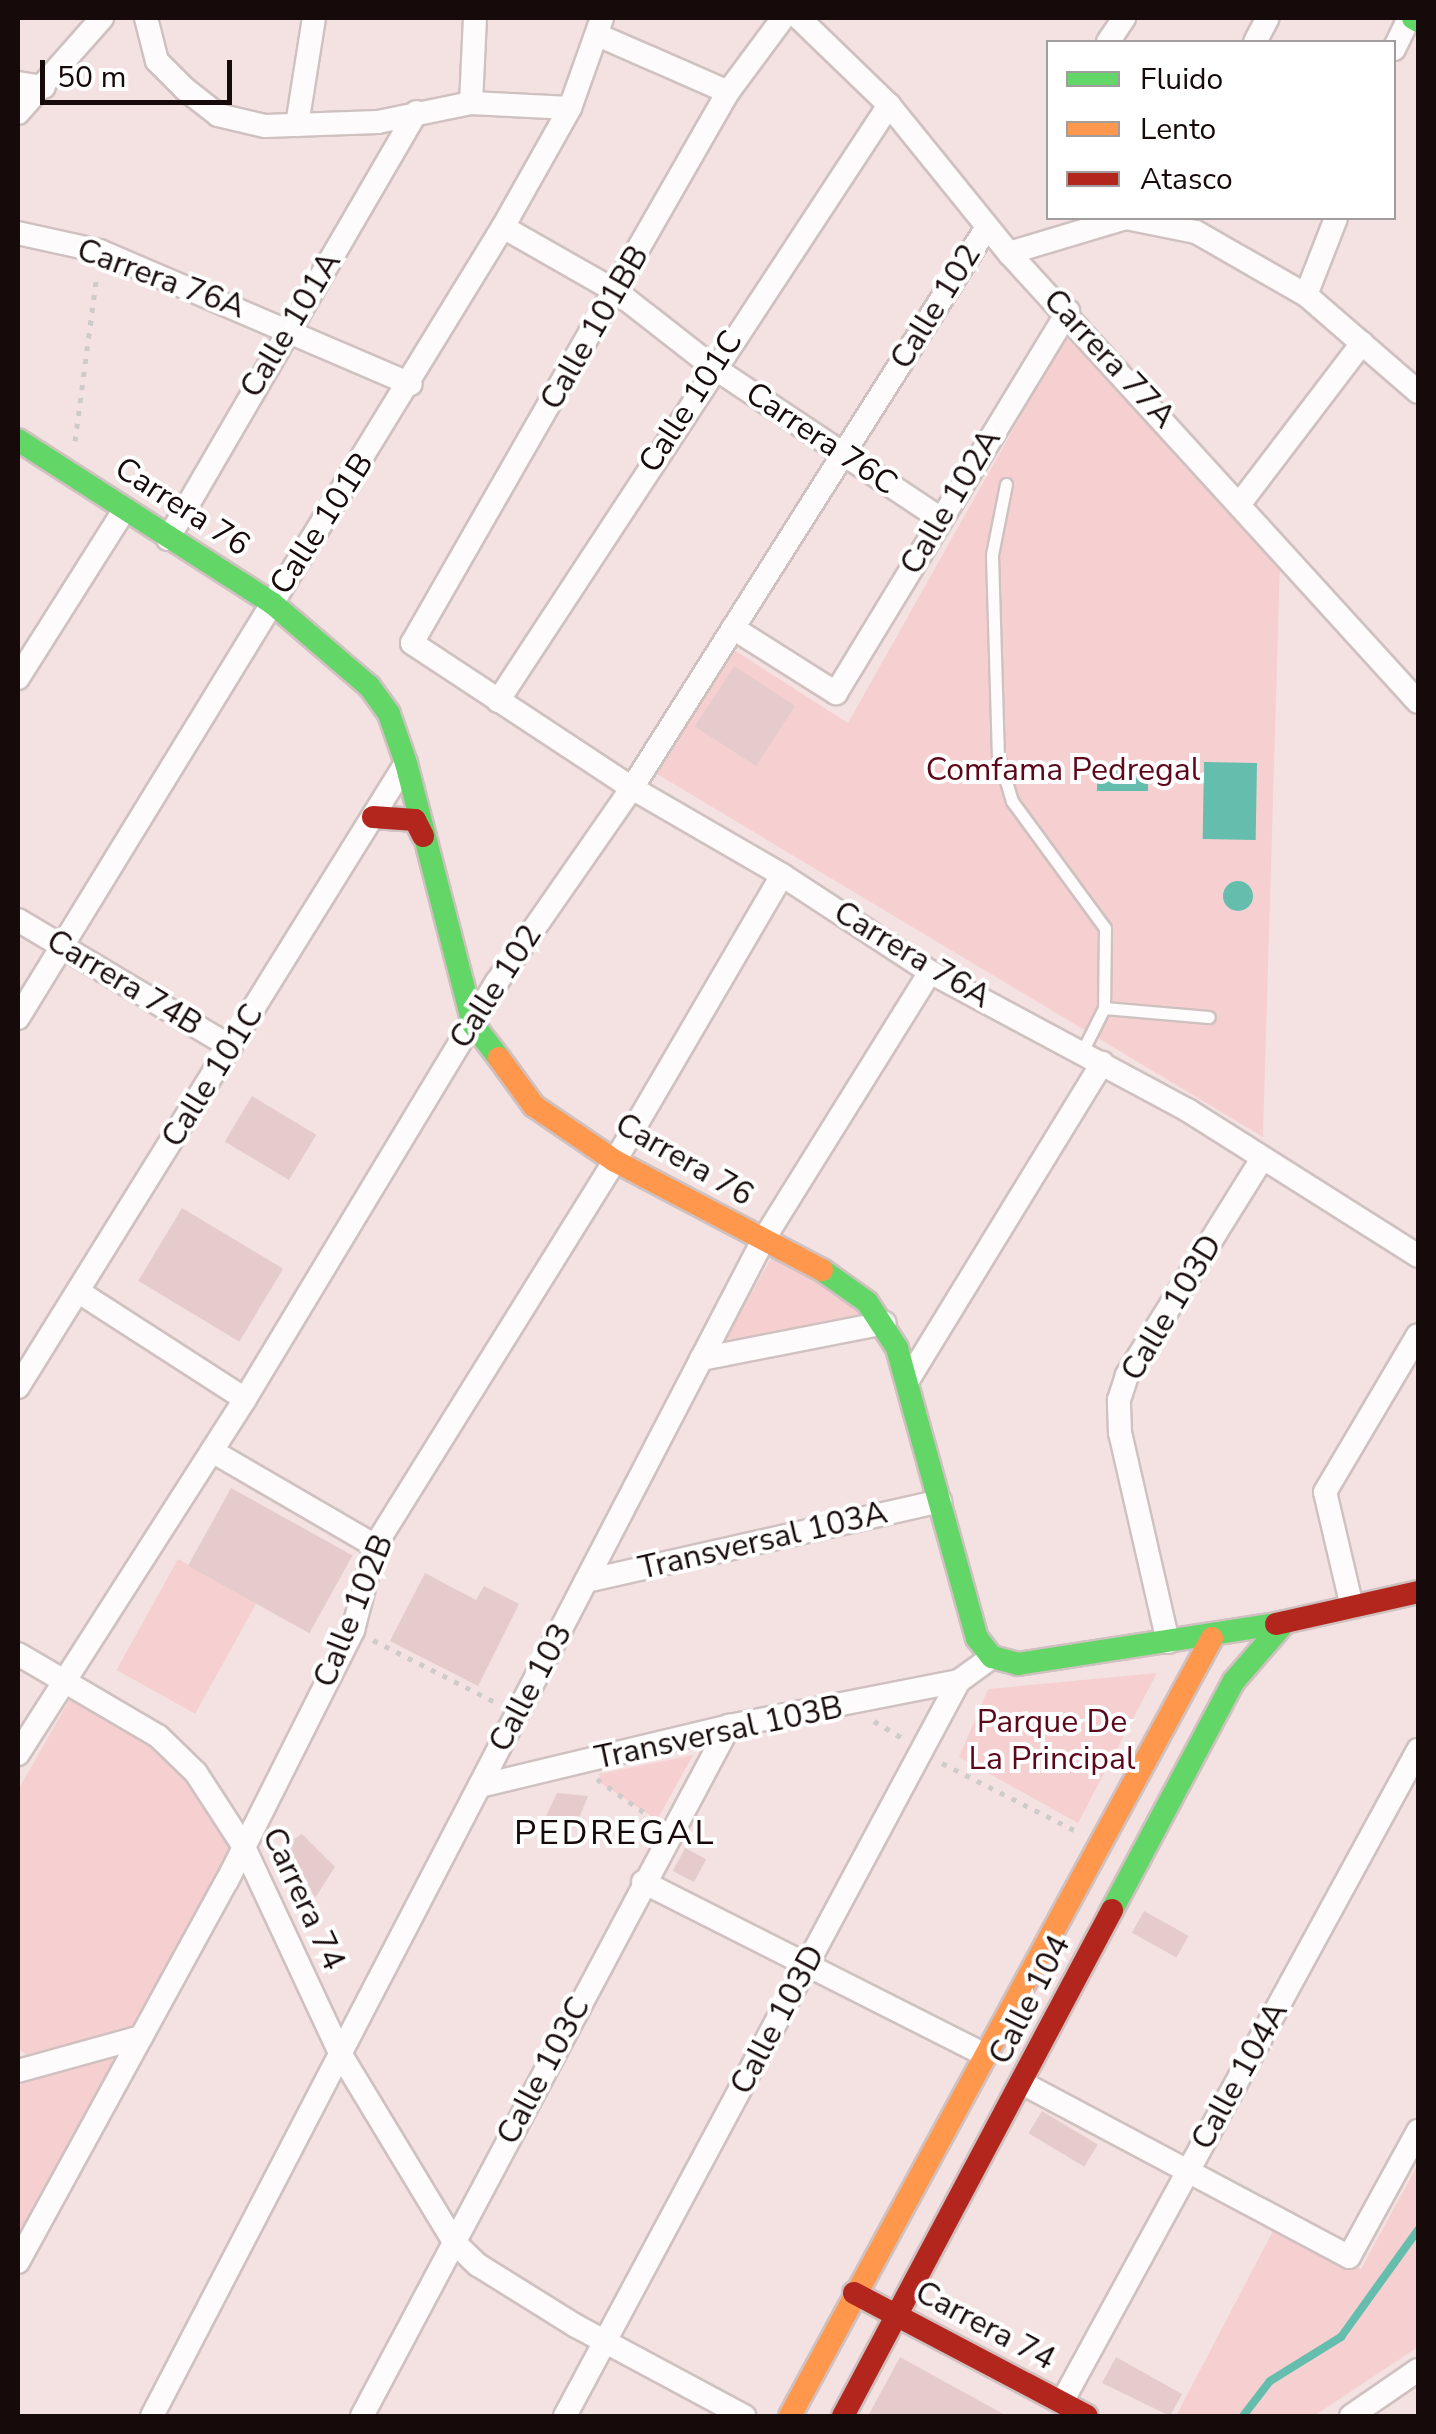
<!DOCTYPE html>
<style>
body{margin:0}
#map{position:relative;width:1436px;height:2434px;overflow:hidden;background:#f4e2e2;font-family:"Nunito Sans",sans-serif}
div>[style]{position:absolute}
.green>*{inset:0;background:#f6d0d0;transform-origin:0 0}
.water>*{inset:0;background:#64bdad;transform-origin:0 0}
.round{border-radius:50%}
.stream>*{height:8px;margin:-4px;padding:0 4px;transform-origin:4px;border-radius:4px;background:#64bdad}
.building>*{inset:0;background:#e6cbcd;transform-origin:0 0}
.path>*{height:5px;margin-top:-2.5px;transform-origin:0;background:repeating-linear-gradient(90deg,#d0cbcb 0 5px,transparent 0 13px)}
.roads{filter:drop-shadow(2px 0 #d0c1c1) drop-shadow(-2px 0 #d0c1c1) drop-shadow(0 2px #d0c1c1) drop-shadow(0 -2px #d0c1c1)}
.lane>*{height:11px;margin:-5.5px;padding:0 5.5px;transform-origin:5.5px;border-radius:5.5px;background:#fdfbfb}
.street>*{height:22px;margin:-11px;padding:0 11px;transform-origin:11px;border-radius:11px;background:#fdfbfb}
.fast>*{height:22px;margin:-11px;padding:0 11px;transform-origin:11px;border-radius:11px;background:#63d668}
.slow>*{height:22px;margin:-11px;padding:0 11px;transform-origin:11px;border-radius:11px;background:#ff974d}
.jam>*{height:22px;margin:-11px;padding:0 11px;transform-origin:11px;border-radius:11px;background:#b3261e}
span{translate:-50% -50%;white-space:nowrap;text-align:center;line-height:1.15;-webkit-text-stroke:8px #fff;paint-order:stroke}
.street-label{font-size:32px;color:#170a0a}
.park-label{font-size:32px;color:#5d071a}
.neighbourhood-label{font-size:35px;color:#170a0a;letter-spacing:2.5px}
.frame{position:absolute;inset:0;border:20px solid #170a0a;pointer-events:none}
.legend{position:absolute;left:1046px;top:40px;width:350px;height:180px;box-sizing:border-box;background:#fff;border:2px solid #a29d9d;margin:0;padding:12px 18px;list-style:none;font-size:30px;color:#170a0a}
.legend li{display:flex;align-items:center;gap:20px;height:50px}
.legend b{width:50px;border:2px solid #a29d9d}
.scale{position:absolute;left:40px;top:60px;width:192px;height:45px;box-sizing:border-box;border:5px solid #170a0a;border-top:0;padding-left:12px;font-size:30px;line-height:35px;white-space:nowrap;color:#170a0a;-webkit-text-stroke:8px #fff;paint-order:stroke}
</style>
<div id="map">
<div class="green">
<div style="clip-path:polygon(1069px 330px,1280px 564px,1263px 1137px,647px 768px,720px 641px,848px 723px)"></div>
<div style="clip-path:polygon(777px 1248px,872px 1321px,720px 1348px)"></div>
<div style="left:178px;top:1559px;width:90px;height:127px;rotate:29deg"></div>
<div style="clip-path:polygon(1157px 1673px,1078px 1823px,959px 1757px,988px 1689px)"></div>
<div style="clip-path:polygon(70px 1699px,179px 1761px,233px 1845px,18px 2249px,18px 2089px,37px 2064px,18px 2048px,18px 1790px)"></div>
<div style="clip-path:polygon(693px 1755px,657px 1820px,601px 1783px,599px 1774px)"></div>
<div style="clip-path:polygon(1418px 2164px,1418px 2347px,1314px 2416px,1176px 2416px,1274px 2229px,1361px 2269px)"></div>
</div>
<div class="water">
<div style="left:1204px;top:762px;width:53px;height:77px;rotate:1deg"></div>
<div style="left:1097px;top:763px;width:51px;height:28px"></div>
<div class="round" style="left:1223px;top:881px;width:30px;height:30px"></div>
</div>
<div class="stream">
<div style="left:1243px;top:2416px;width:44px;rotate:-52.4deg"></div>
<div style="left:1270px;top:2381px;width:84px;rotate:-31.8deg"></div>
<div style="left:1341px;top:2337px;width:132px;rotate:-54.3deg"></div>
</div>
<div class="building">
<div style="left:734px;top:666px;width:73px;height:72px;rotate:33deg"></div>
<div style="left:252px;top:1096px;width:75px;height:53px;rotate:31deg"></div>
<div style="left:182px;top:1208px;width:118px;height:85px;rotate:31deg"></div>
<div style="left:231px;top:1488px;width:139px;height:89px;rotate:29deg"></div>
<div style="clip-path:polygon(425px 1573px,476px 1600px,484px 1586px,519px 1604px,478px 1686px,390px 1641px)"></div>
<div style="clip-path:polygon(557px 1793px,588px 1796px,575px 1828px,546px 1816px)"></div>
<div style="clip-path:polygon(281px 1831px,294px 1839px,302px 1834px,335px 1867px,315px 1898px)"></div>
<div style="left:685px;top:1848px;width:24px;height:26px;rotate:28deg"></div>
<div style="left:1144px;top:1911px;width:51px;height:25px;rotate:29deg"></div>
<div style="left:1042px;top:2111px;width:65px;height:26px;rotate:31deg"></div>
<div style="clip-path:polygon(900px 2357px,1007px 2416px,868px 2416px)"></div>
<div style="clip-path:polygon(1116px 2357px,1182px 2394px,1170px 2416px,1102px 2383px)"></div>
</div>
<div class="path">
<div style="left:75px;top:441px;width:168px;rotate:-82.5deg"></div>
<div style="left:373px;top:1640px;width:139px;rotate:26.9deg"></div>
<div style="left:874px;top:1721px;width:33px;rotate:31deg"></div>
<div style="left:942px;top:1763px;width:148px;rotate:26.9deg"></div>
<div style="left:597px;top:1779px;width:72px;rotate:35.4deg"></div>
</div>
<div class="roads">
<div class="lane">
<div style="left:1006px;top:484px;width:72px;rotate:101.2deg"></div>
<div style="left:992px;top:555px;width:200px;rotate:88.3deg"></div>
<div style="left:998px;top:755px;width:48px;rotate:73.1deg"></div>
<div style="left:1012px;top:801px;width:157px;rotate:53.8deg"></div>
<div style="left:1105px;top:928px;width:80px;rotate:90.7deg"></div>
<div style="left:1104px;top:1008px;width:49px;rotate:116.6deg"></div>
<div style="left:1104px;top:1008px;width:105px;rotate:4.9deg"></div>
</div>
<div class="street">
<div style="left:146px;top:18px;width:44px;rotate:75.7deg"></div>
<div style="left:157px;top:61px;width:40px;rotate:45deg"></div>
<div style="left:185px;top:89px;width:42px;rotate:38.2deg"></div>
<div style="left:218px;top:115px;width:48px;rotate:13.2deg"></div>
<div style="left:265px;top:126px;width:113px;rotate:-2deg"></div>
<div style="left:378px;top:122px;width:95px;rotate:-11.5deg"></div>
<div style="left:471px;top:103px;width:99px;rotate:2.9deg"></div>
<div style="left:783px;top:18px;width:92px;rotate:126.6deg"></div>
<div style="left:728px;top:92px;width:635px;rotate:119.83deg"></div>
<div style="left:412px;top:643px;width:263px;rotate:33.4deg"></div>
<div style="left:632px;top:788px;width:173px;rotate:30.1deg"></div>
<div style="left:782px;top:875px;width:177px;rotate:33.2deg"></div>
<div style="left:930px;top:972px;width:294px;rotate:28.2deg"></div>
<div style="left:1189px;top:1111px;width:271px;rotate:32.3deg"></div>
<div style="left:799px;top:18px;width:125px;rotate:44deg"></div>
<div style="left:889px;top:105px;width:191px;rotate:51deg"></div>
<div style="left:1009px;top:253px;width:607px;rotate:47.67deg"></div>
<div style="left:600px;top:36px;width:140px;rotate:23.6deg"></div>
<div style="left:1108px;top:42px;width:29px;rotate:-56deg"></div>
<div style="left:1255px;top:42px;width:27px;rotate:-62deg"></div>
<div style="left:1394px;top:49px;width:34px;rotate:-64deg"></div>
<div style="left:18px;top:83px;width:26px;rotate:9deg"></div>
<div style="left:471px;top:103px;width:85px;rotate:-87.3deg"></div>
<div style="left:18px;top:113px;width:127px;rotate:-48.5deg"></div>
<div style="left:297px;top:125px;width:108px;rotate:-81deg"></div>
<div style="left:503px;top:227px;width:131px;rotate:29.7deg"></div>
<div style="left:617px;top:292px;width:122px;rotate:38deg"></div>
<div style="left:713px;top:367px;width:272px;rotate:33.7deg"></div>
<div style="left:18px;top:233px;width:84px;rotate:12.4deg"></div>
<div style="left:100px;top:251px;width:338px;rotate:23.2deg"></div>
<div style="left:1009px;top:253px;width:122px;rotate:-16.7deg"></div>
<div style="left:1126px;top:218px;width:71px;rotate:11.3deg"></div>
<div style="left:1196px;top:232px;width:127px;rotate:29.8deg"></div>
<div style="left:1306px;top:295px;width:148px;rotate:40.9deg"></div>
<div style="left:1306px;top:295px;width:83px;rotate:-68.7deg"></div>
<div style="left:1241px;top:502px;width:200px;rotate:-52.7deg"></div>
<div style="left:168px;top:539px;width:494px;rotate:-59.8deg"></div>
<div style="left:733px;top:628px;width:122px;rotate:32.3deg"></div>
<div style="left:836px;top:693px;width:447px;rotate:-58.7deg"></div>
<div style="left:18px;top:678px;width:196px;rotate:-57.7deg"></div>
<div style="left:498px;top:701px;width:713px;rotate:-56.73deg"></div>
<div style="left:18px;top:920px;width:248px;rotate:30.8deg"></div>
<div style="left:18px;top:1018px;width:928px;rotate:-58.49deg"></div>
<div style="left:503px;top:227px;width:137px;rotate:-60.6deg"></div>
<div style="left:570px;top:108px;width:96px;rotate:-70.4deg"></div>
<div style="left:79px;top:1292px;width:197px;rotate:32.8deg"></div>
<div style="left:701px;top:1359px;width:187px;rotate:-11.1deg"></div>
<div style="left:908px;top:1380px;width:372px;rotate:-58.5deg"></div>
<div style="left:18px;top:1387px;width:735px;rotate:-58.13deg"></div>
<div style="left:212px;top:1451px;width:189px;rotate:30.2deg"></div>
<div style="left:586px;top:1581px;width:363px;rotate:-12.7deg"></div>
<div style="left:1352px;top:1607px;width:118px;rotate:-103.2deg"></div>
<div style="left:1325px;top:1492px;width:182px;rotate:-59.4deg"></div>
<div style="left:1168px;top:1642px;width:214px;rotate:-102.9deg"></div>
<div style="left:1120px;top:1433px;width:33px;rotate:-92deg"></div>
<div style="left:1119px;top:1400px;width:26px;rotate:-72deg"></div>
<div style="left:1127px;top:1375px;width:255px;rotate:-58deg"></div>
<div style="left:18px;top:1654px;width:162px;rotate:30.4deg"></div>
<div style="left:158px;top:1736px;width:53px;rotate:44.2deg"></div>
<div style="left:196px;top:1773px;width:88px;rotate:57deg"></div>
<div style="left:244px;top:1847px;width:230px;rotate:65deg"></div>
<div style="left:341px;top:2055px;width:220px;rotate:58.8deg"></div>
<div style="left:455px;top:2243px;width:32px;rotate:44deg"></div>
<div style="left:478px;top:2265px;width:115px;rotate:31.9deg"></div>
<div style="left:576px;top:2326px;width:191px;rotate:28.2deg"></div>
<div style="left:18px;top:1754px;width:421px;rotate:-57.4deg"></div>
<div style="left:245px;top:1399px;width:487px;rotate:-58.9deg"></div>
<div style="left:497px;top:982px;width:236px;rotate:-55.2deg"></div>
<div style="left:632px;top:788px;width:664px;rotate:-57.67deg"></div>
<div style="left:480px;top:1786px;width:256px;rotate:-13.5deg"></div>
<div style="left:729px;top:1726px;width:234px;rotate:-11.1deg"></div>
<div style="left:959px;top:1681px;width:41px;rotate:-36deg"></div>
<div style="left:643px;top:1882px;width:382px;rotate:26.8deg"></div>
<div style="left:18px;top:2071px;width:128px;rotate:-15.5deg"></div>
<div style="left:1024px;top:2084px;width:368px;rotate:28deg"></div>
<div style="left:1349px;top:2257px;width:144px;rotate:-61.3deg"></div>
<div style="left:18px;top:2262px;width:435px;rotate:-61.3deg"></div>
<div style="left:227px;top:1881px;width:281px;rotate:-63.3deg"></div>
<div style="left:353px;top:1630px;width:87px;rotate:-75.3deg"></div>
<div style="left:375px;top:1546px;width:454px;rotate:-58.1deg"></div>
<div style="left:615px;top:1161px;width:331px;rotate:-59.7deg"></div>
<div style="left:1062px;top:2402px;width:743px;rotate:-61.36deg"></div>
<div style="left:152px;top:2416px;width:1323px;rotate:-62.54deg"></div>
<div style="left:762px;top:1242px;width:318px;rotate:-58.1deg"></div>
<div style="left:362px;top:2416px;width:782px;rotate:-61.99deg"></div>
<div style="left:565px;top:2416px;width:834px;rotate:-61.81deg"></div>
<div style="left:1351px;top:2416px;width:81px;rotate:-34.5deg"></div>
</div>
<div class="fast">
<div style="left:1413px;top:18px;width:6px;rotate:31deg"></div>
<div style="left:18px;top:440px;width:302px;rotate:32.7deg"></div>
<div style="left:272px;top:603px;width:128px;rotate:40.6deg"></div>
<div style="left:369px;top:686px;width:34px;rotate:54deg"></div>
<div style="left:389px;top:714px;width:52px;rotate:70.9deg"></div>
<div style="left:406px;top:763px;width:269px;rotate:75.6deg"></div>
<div style="left:473px;top:1024px;width:43px;rotate:52.6deg"></div>
<div style="left:822px;top:1270px;width:55px;rotate:35.4deg"></div>
<div style="left:867px;top:1302px;width:55px;rotate:56.9deg"></div>
<div style="left:897px;top:1348px;width:301px;rotate:74.6deg"></div>
<div style="left:977px;top:1638px;width:24px;rotate:52deg"></div>
<div style="left:992px;top:1657px;width:27px;rotate:15deg"></div>
<div style="left:1018px;top:1664px;width:261px;rotate:-8.8deg"></div>
<div style="left:1112px;top:1910px;width:259px;rotate:-62deg"></div>
<div style="left:1234px;top:1681px;width:78px;rotate:-49.2deg"></div>
</div>
<div class="slow">
<div style="left:499px;top:1058px;width:59px;rotate:53.9deg"></div>
<div style="left:534px;top:1106px;width:98px;rotate:34.2deg"></div>
<div style="left:615px;top:1161px;width:234px;rotate:27.8deg"></div>
<div style="left:790px;top:2416px;width:885px;rotate:-61.52deg"></div>
</div>
<div class="jam">
<div style="left:373px;top:817px;width:42px;rotate:4.1deg"></div>
<div style="left:415px;top:820px;width:18px;rotate:63deg"></div>
<div style="left:1276px;top:1624px;width:146px;rotate:-12.7deg"></div>
<div style="left:854px;top:2293px;width:263px;rotate:27.8deg"></div>
<div style="left:843px;top:2416px;width:573px;rotate:-62deg"></div>
</div>
</div>
<div class="street-label">
<span style="left:161px;top:279px;rotate:20deg">Carrera 76A</span>
<span style="left:936px;top:307px;rotate:-58deg">Calle 102</span>
<span style="left:291px;top:325px;rotate:-59deg">Calle 101A</span>
<span style="left:595px;top:328px;rotate:-60deg">Calle 101BB</span>
<span style="left:1109px;top:359px;rotate:47deg">Carrera 77A</span>
<span style="left:691px;top:402px;rotate:-57deg">Calle 101C</span>
<span style="left:821px;top:439px;rotate:34deg">Carrera 76C</span>
<span style="left:951px;top:502px;rotate:-59deg">Calle 102A</span>
<span style="left:182px;top:507px;rotate:33deg">Carrera 76</span>
<span style="left:322px;top:524px;rotate:-57deg">Calle 101B</span>
<span style="left:912px;top:955px;rotate:31deg">Carrera 76A</span>
<span style="left:124px;top:983px;rotate:31deg">Carrera 74B</span>
<span style="left:496px;top:987px;rotate:-57deg">Calle 102</span>
<span style="left:213px;top:1076px;rotate:-58deg">Calle 101C</span>
<span style="left:684px;top:1160px;rotate:30deg">Carrera 76</span>
<span style="left:1172px;top:1308px;rotate:-59deg">Calle 103D</span>
<span style="left:763px;top:1541px;rotate:-13deg">Transversal 103A</span>
<span style="left:354px;top:1611px;rotate:-68deg">Calle 102B</span>
<span style="left:531px;top:1688px;rotate:-62deg">Calle 103</span>
<span style="left:719px;top:1733px;rotate:-12deg">Transversal 103B</span>
<span style="left:303px;top:1899px;rotate:65deg">Carrera 74</span>
<span style="left:1030px;top:2000px;rotate:-63deg">Calle 104</span>
<span style="left:778px;top:2020px;rotate:-62deg">Calle 103D</span>
<span style="left:544px;top:2071px;rotate:-62deg">Calle 103C</span>
<span style="left:1240px;top:2076px;rotate:-61deg">Calle 104A</span>
<span style="left:985px;top:2326px;rotate:28deg">Carrera 74</span>
</div>
<div class="park-label">
<span style="left:1063px;top:770px">Comfama Pedregal</span>
<span style="left:1052px;top:1741px">Parque De<br>La Principal</span>
</div>
<div class="neighbourhood-label">
<span style="left:615px;top:1833px">PEDREGAL</span>
</div>
<div class="frame"></div>
<ul class="legend">
<li><b style="height:12px;background:#63d668"></b>Fluido</li>
<li><b style="height:12px;background:#ff974d"></b>Lento</li>
<li><b style="height:12px;background:#b3261e"></b>Atasco</li>
</ul>
<div class="scale">50 m</div>
</div>
